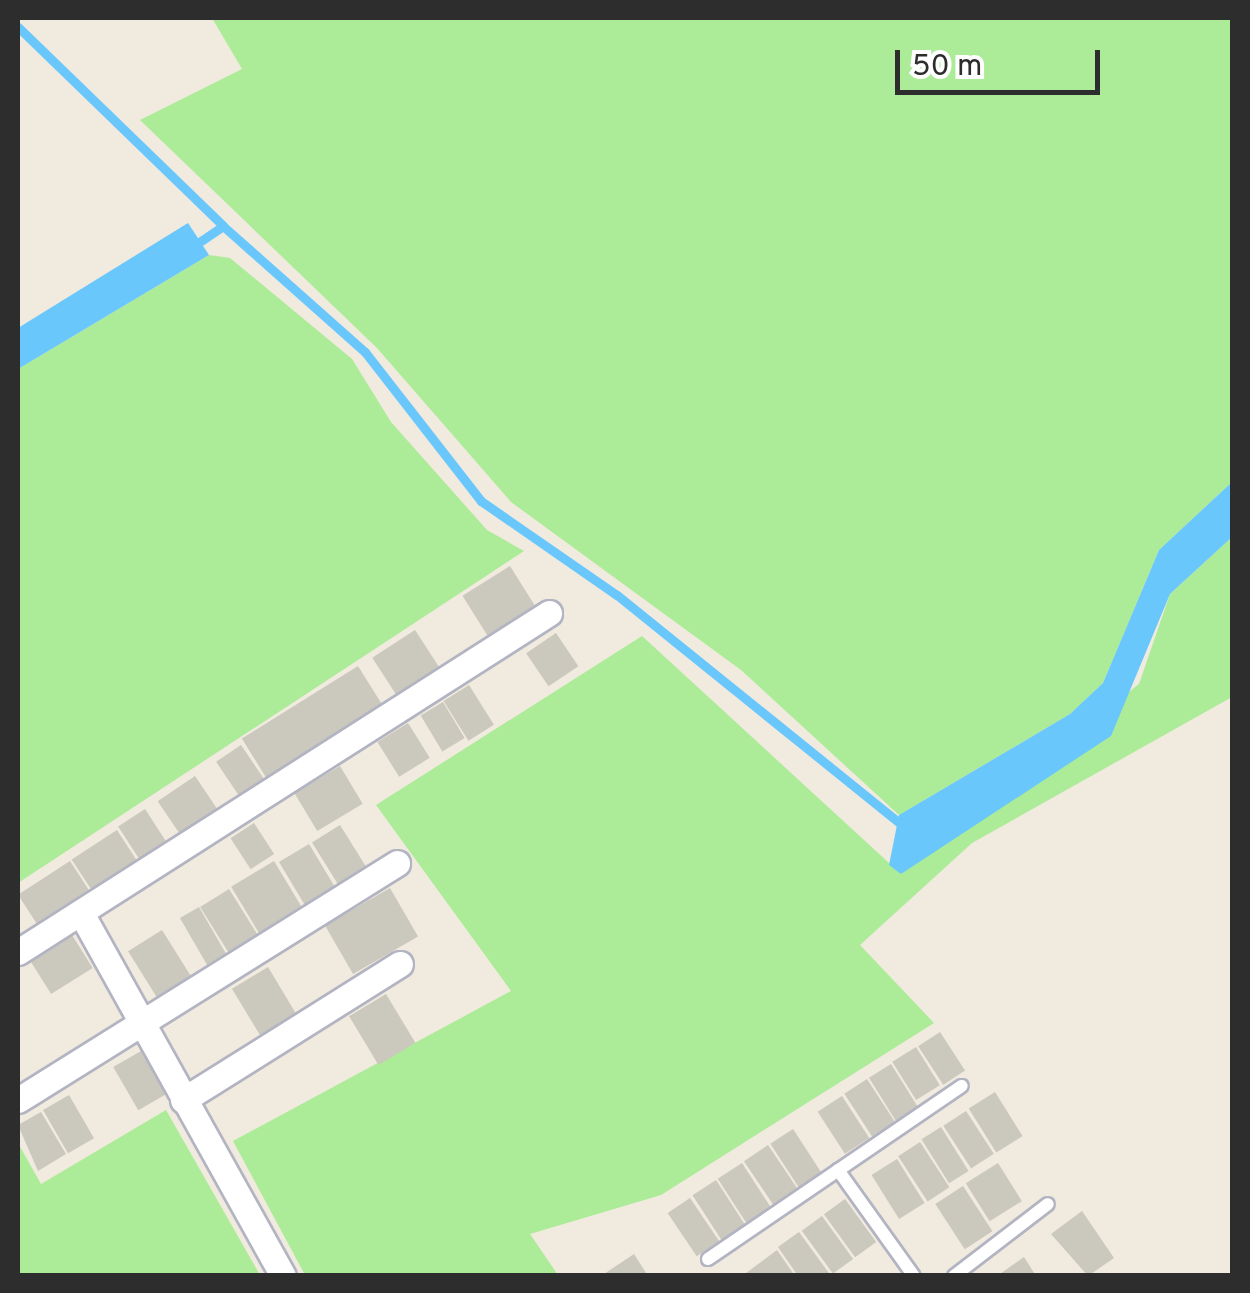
<!DOCTYPE html>
<style>
body{margin:0}
#map{position:relative;width:1250px;height:1293px;overflow:hidden;background:#f0eadf;font-family:Overpass,sans-serif}
div>[style]{position:absolute}
.green>*{inset:0;background:#aceb97}
.water>*{inset:0;background:#69c7fb}
.stream>*{height:9px;margin:-4.5px;padding:0 4.5px;transform-origin:4.5px;border-radius:4.5px;background:#69c7fb}
.building>*{inset:0;background:#cbc8bd;transform-origin:0 0}
.roads{filter:drop-shadow(2px 0 #b3b4c2) drop-shadow(-2px 0 #b3b4c2) drop-shadow(0 2px #b3b4c2) drop-shadow(0 -2px #b3b4c2)}
.service>*{height:12px;margin:-6px;padding:0 6px;transform-origin:6px;border-radius:6px;background:#fff}
.minor>*{height:25px;margin:-12.5px;padding:0 12.5px;transform-origin:12.5px;border-radius:12.5px;background:#fff}
span{translate:-50% -50%;white-space:nowrap;text-align:center;line-height:1.15;-webkit-text-stroke:8px #fff;paint-order:stroke}
.frame{position:absolute;inset:0;border:20px solid #2d2d2d;pointer-events:none}
.scale{position:absolute;left:895px;top:50px;width:205px;height:45px;box-sizing:border-box;border:5px solid #2d2d2d;border-top:0;padding-left:12px;font-size:30px;line-height:35px;white-space:nowrap;color:#2d2d2d;-webkit-text-stroke:8px #fff;paint-order:stroke}
</style>
<div id="map">
<div class="green">
<div style="clip-path:polygon(212px 18px,1232px 18px,1232px 482px,1159px 550px,1103px 683px,1070px 714px,899px 815px,741px 670px,511px 502px,377px 348px,140px 120px,242px 69px)"></div>
<div style="clip-path:polygon(209px 255px,230px 258px,352px 359px,391px 422px,487px 530px,524px 551px,18px 883px,18px 369px)"></div>
<div style="clip-path:polygon(1232px 537px,1232px 697px,972px 843px,860px 945px,934px 1023px,661px 1195px,530px 1234px,558px 1275px,305px 1275px,233px 1141px,511px 991px,376px 805px,642px 636px,901px 874px,1139px 684px,1170px 594px)"></div>
<div style="clip-path:polygon(166px 1110px,260px 1275px,18px 1275px,18px 1143px,41px 1184px)"></div>
</div>
<div class="water">
<div style="clip-path:polygon(188px 223px,209px 255px,18px 369px,18px 328px)"></div>
<div style="clip-path:polygon(1232px 482px,1232px 537px,1170px 594px,1111px 736px,901px 874px,889px 865px,899px 815px,1070px 714px,1103px 683px,1159px 550px)"></div>
</div>
<div class="stream">
<div style="left:18px;top:27px;width:286px;rotate:44.1deg"></div>
<div style="left:192px;top:247px;width:37px;rotate:-34deg"></div>
<div style="left:223px;top:226px;width:190px;rotate:41.6deg"></div>
<div style="left:365px;top:352px;width:189px;rotate:52.1deg"></div>
<div style="left:481px;top:501px;width:165px;rotate:34.7deg"></div>
<div style="left:617px;top:595px;width:373px;rotate:38.9deg"></div>
</div>
<div class="building">
<div style="left:510px;top:566px;width:47px;height:56px;rotate:58deg"></div>
<div style="left:415px;top:630px;width:45px;height:51px;rotate:57deg"></div>
<div style="left:556px;top:633px;width:40px;height:36px;rotate:56deg"></div>
<div style="left:358px;top:666px;width:49px;height:137px;rotate:58deg"></div>
<div style="left:469px;top:685px;width:47px;height:30px;rotate:58deg"></div>
<div style="left:443px;top:702px;width:42px;height:26px;rotate:59deg"></div>
<div style="left:408px;top:723px;width:41px;height:36px;rotate:58deg"></div>
<div style="left:241px;top:745px;width:47px;height:30px;rotate:56deg"></div>
<div style="left:340px;top:766px;width:44px;height:53px;rotate:59deg"></div>
<div style="left:195px;top:776px;width:43px;height:45px;rotate:56deg"></div>
<div style="left:145px;top:809px;width:42px;height:32px;rotate:57deg"></div>
<div style="left:254px;top:823px;width:37px;height:28px;rotate:57deg"></div>
<div style="left:340px;top:825px;width:55px;height:33px;rotate:58deg"></div>
<div style="left:117px;top:830px;width:44px;height:54px;rotate:57deg"></div>
<div style="left:309px;top:844px;width:56px;height:35px;rotate:59deg"></div>
<div style="left:70px;top:861px;width:37px;height:62px;rotate:57deg"></div>
<div style="left:274px;top:861px;width:63px;height:50px;rotate:59deg"></div>
<div style="left:390px;top:888px;width:56px;height:75px;rotate:60deg"></div>
<div style="left:229px;top:889px;width:61px;height:34px;rotate:58deg"></div>
<div style="left:199px;top:907px;width:61px;height:22px;rotate:60deg"></div>
<div style="left:162px;top:930px;width:61px;height:40px;rotate:58deg"></div>
<div style="left:72px;top:935px;width:39px;height:49px;rotate:58deg"></div>
<div style="left:268px;top:967px;width:58px;height:42px;rotate:59deg"></div>
<div style="left:386px;top:994px;width:57px;height:43px;rotate:59deg"></div>
<div style="left:940px;top:1032px;width:46px;height:26px;rotate:57deg"></div>
<div style="left:916px;top:1047px;width:45px;height:28px;rotate:58deg"></div>
<div style="left:141px;top:1051px;width:50px;height:32px;rotate:60deg"></div>
<div style="left:891px;top:1064px;width:51px;height:26px;rotate:58deg"></div>
<div style="left:867px;top:1079px;width:51px;height:27px;rotate:57deg"></div>
<div style="left:995px;top:1092px;width:52px;height:31px;rotate:58deg"></div>
<div style="left:69px;top:1095px;width:50px;height:30px;rotate:60deg"></div>
<div style="left:842px;top:1096px;width:50px;height:29px;rotate:57deg"></div>
<div style="left:966px;top:1111px;width:51px;height:27px;rotate:57deg"></div>
<div style="clip-path:polygon(41px 1112px,66px 1154px,38px 1171px,18px 1125px)"></div>
<div style="left:941px;top:1127px;width:52px;height:23px;rotate:58deg"></div>
<div style="left:793px;top:1129px;width:54px;height:27px;rotate:57deg"></div>
<div style="left:920px;top:1142px;width:54px;height:26px;rotate:57deg"></div>
<div style="left:768px;top:1145px;width:53px;height:29px;rotate:56deg"></div>
<div style="left:897px;top:1159px;width:52px;height:30px;rotate:58deg"></div>
<div style="left:742px;top:1163px;width:54px;height:29px;rotate:57deg"></div>
<div style="left:998px;top:1163px;width:45px;height:38px;rotate:58deg"></div>
<div style="left:716px;top:1180px;width:53px;height:28px;rotate:57deg"></div>
<div style="left:963px;top:1186px;width:54px;height:33px;rotate:57deg"></div>
<div style="left:690px;top:1198px;width:52px;height:27px;rotate:56deg"></div>
<div style="left:845px;top:1199px;width:53px;height:26px;rotate:54deg"></div>
<div style="clip-path:polygon(1082px 1211px,1114px 1258px,1088px 1276px,1051px 1234px)"></div>
<div style="left:822px;top:1216px;width:53px;height:25px;rotate:54deg"></div>
<div style="clip-path:polygon(799px 1232px,831px 1276px,798px 1276px,778px 1247px)"></div>
<div style="clip-path:polygon(777px 1250px,795px 1276px,742px 1276px)"></div>
<div style="clip-path:polygon(634px 1254px,648px 1276px,601px 1276px)"></div>
<div style="clip-path:polygon(1024px 1257px,1036px 1276px,997px 1276px)"></div>
</div>
<div class="roads">
<div class="service">
<div style="left:838px;top:1170px;width:130px;rotate:54.4deg"></div>
<div style="left:708px;top:1259px;width:307px;rotate:-34.3deg"></div>
<div style="left:954px;top:1276px;width:118px;rotate:-37.5deg"></div>
</div>
<div class="minor">
<div style="left:81px;top:913px;width:415px;rotate:60.9deg"></div>
<div style="left:18px;top:952px;width:630px;rotate:-32.55deg"></div>
<div style="left:18px;top:1100px;width:447px;rotate:-32deg"></div>
<div style="left:183px;top:1100px;width:256px;rotate:-32.1deg"></div>
</div>
</div>
<div class="frame"></div>
<div class="scale">50 m</div>
</div>
